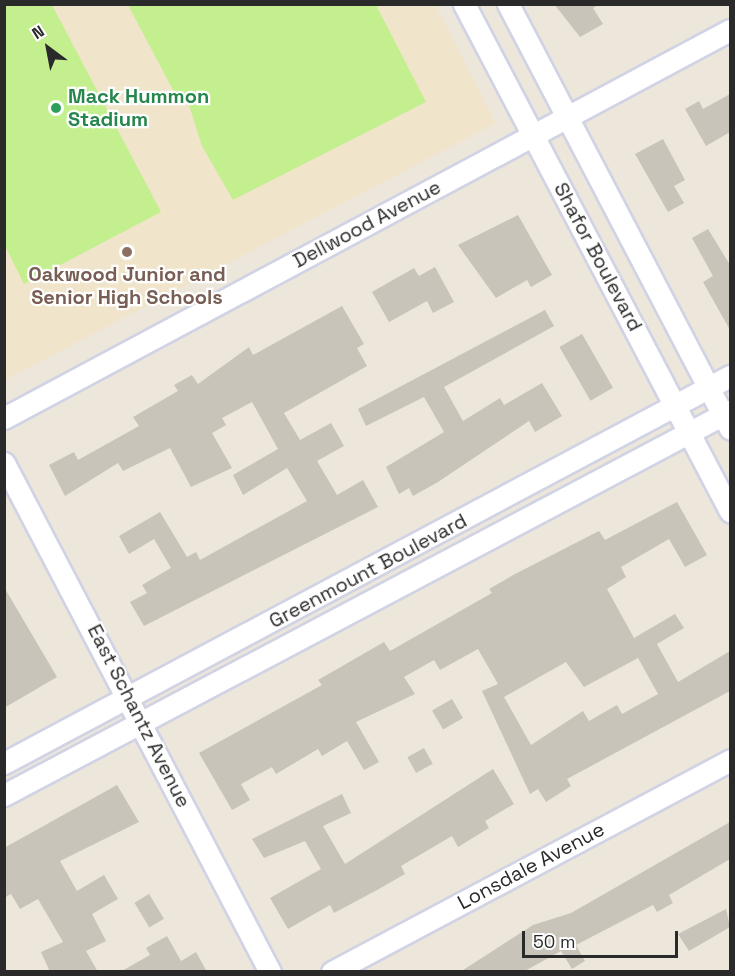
<!DOCTYPE html>
<style>
body{margin:0}
#map{position:relative;width:735px;height:976px;overflow:hidden;background:#ede6db;font-family:"Space Grotesk",sans-serif}
div>[style]{position:absolute}
.education>*{inset:0;background:#f0e5ca}
.pitch>*{inset:0;background:#c3ef8f}
.building>*{inset:0;background:#c8c4ba;transform-origin:0 0}
.roads{filter:drop-shadow(2px 0 #d0d3e4) drop-shadow(-2px 0 #d0d3e4) drop-shadow(0 2px #d0d3e4) drop-shadow(0 -2px #d0d3e4)}
.minor>*{height:21px;margin:-10.5px;padding:0 10.5px;transform-origin:10.5px;border-radius:10.5px;background:#fff}
.dots>*{width:16px;height:16px;translate:-50% -50%;box-sizing:border-box;border:3px solid #fff;border-radius:50%}
span{translate:-50% -50%;white-space:nowrap;text-align:center;line-height:1.15;-webkit-text-stroke:4.5px #fff;paint-order:stroke}
.leisure-label{font-size:20px;color:#27864d;font-weight:700}
.left{translate:0 -50%;text-align:left}
.street-label{font-size:20px;color:#2a2a2a}
.education-label{font-size:20px;color:#785e54;font-weight:700}
.frame{position:absolute;inset:0;border:6px solid #2a2a2a;pointer-events:none}
.north{position:absolute;left:18px;top:18px;width:60px;height:60px;-webkit-text-stroke:4px #fff;paint-order:stroke;rotate:328deg;font-size:16px;font-weight:700;line-height:24px;text-align:center;color:#2a2a2a}
.north::after{content:'';display:block;margin:auto;width:21px;height:27px;background:#2a2a2a;clip-path:polygon(50% 0,100% 100%,50% 72%,0 100%)}
.scale{position:absolute;left:522px;top:931px;width:156px;height:27px;box-sizing:border-box;border:3px solid #2a2a2a;border-top:0;padding-left:8px;font-size:18px;line-height:21px;white-space:nowrap;color:#2a2a2a;-webkit-text-stroke:4px #fff;paint-order:stroke}
</style>
<div id="map">
<div class="education">
<div style="clip-path:polygon(5px 5px,435px 5px,496px 123px,5px 380px)"></div>
</div>
<div class="pitch">
<div style="clip-path:polygon(5px 4px,52px 5px,161px 212px,24px 284px,5px 246px)"></div>
<div style="clip-path:polygon(128px 5px,376px 5px,426px 102px,233px 200px,202px 146px,188px 102px,181px 105px)"></div>
</div>
<div class="building">
<div style="clip-path:polygon(554px 4px,599px 4px,593px 8px,603px 24px,580px 37px)"></div>
<div style="clip-path:polygon(730px 94px,730px 132px,706px 146px,685px 109px,699px 101px,703px 109px)"></div>
<div style="clip-path:polygon(663px 139px,685px 180px,674px 186px,684px 203px,668px 212px,635px 154px)"></div>
<div style="clip-path:polygon(518px 215px,552px 275px,531px 287px,527px 280px,496px 298px,458px 245px)"></div>
<div style="clip-path:polygon(708px 229px,730px 265px,730px 330px,703px 282px,713px 276px,692px 238px)"></div>
<div style="clip-path:polygon(435px 267px,454px 302px,433px 313px,427px 301px,389px 322px,372px 292px,414px 268px,419px 276px)"></div>
<div style="clip-path:polygon(342px 306px,364px 344px,357px 348px,367px 366px,284px 413px,300px 440px,331px 423px,344px 446px,317px 461px,337px 495px,363px 480px,378px 507px,144px 626px,130px 602px,147px 593px,142px 585px,171px 568px,154px 539px,129px 554px,119px 536px,160px 512px,187px 557px,196px 552px,200px 560px,307px 501px,287px 468px,243px 495px,233px 475px,278px 449px,252px 402px,222px 418px,226px 425px,212px 433px,232px 468px,191px 487px,170px 448px,123px 471px,118px 463px,65px 496px,49px 465px,74px 452px,78px 460px,139px 426px,133px 417px,178px 391px,174px 385px,192px 375px,198px 384px,249px 347px,253px 355px)"></div>
<div style="clip-path:polygon(545px 310px,554px 326px,444px 387px,463px 421px,500px 398px,504px 405px,542px 383px,562px 416px,535px 432px,529px 421px,438px 482px,413px 496px,409px 488px,399px 494px,386px 467px,444px 432px,424px 397px,366px 426px,358px 409px)"></div>
<div style="left:582px;top:334px;width:62px;height:26px;rotate:60deg"></div>
<div style="clip-path:polygon(evenodd,677px 502px,707px 555px,685px 567px,669px 539px,621px 567px,626px 577px,607px 589px,634px 638px,675px 614px,684px 628px,657px 644px,678px 682px,730px 651px,730px 691px,567px 779px,571px 786px,546px 802px,538px 789px,530px 794px,482px 691px,498px 684px,478px 649px,440px 670px,434px 660px,404px 677px,415px 694px,356px 722px,379px 762px,364px 770px,347px 741px,322px 756px,318px 749px,276px 774px,272px 767px,241px 784px,250px 800px,232px 810px,199px 753px,322px 685px,318px 680px,384px 642px,390px 651px,492px 593px,489px 589px,515px 574px,599px 531px,605px 540px,677px 502px,638px 658px,658px 694px,622px 714px,617px 705px,589px 721px,583px 711px,531px 745px,504px 697px,566px 662px,584px 687px,638px 658px)"></div>
<div style="clip-path:polygon(4px 587px,57px 677px,4px 708px)"></div>
<div style="left:452px;top:699px;width:22px;height:23px;rotate:60deg"></div>
<div style="left:424px;top:748px;width:18px;height:19px;rotate:61deg"></div>
<div style="clip-path:polygon(493px 769px,514px 804px,485px 821px,489px 828px,458px 847px,452px 836px,401px 866px,405px 874px,377px 890px,334px 913px,330px 905px,288px 929px,270px 898px,321px 869px,305px 841px,264px 858px,252px 839px,342px 794px,351px 813px,323px 826px,345px 864px)"></div>
<div style="clip-path:polygon(117px 785px,139px 822px,60px 861px,77px 891px,104px 875px,118px 899px,92px 914px,106px 941px,86px 951px,98px 972px,50px 972px,41px 952px,63px 942px,38px 899px,20px 909px,11px 894px,4px 898px,4px 848px)"></div>
<div style="clip-path:polygon(730px 822px,730px 859px,669px 895px,673px 903px,657px 912px,653px 905px,576px 945px,585px 961px,572px 969px,561px 951px,523px 972px,460px 972px,533px 925px,571px 913px)"></div>
<div style="left:149px;top:894px;width:29px;height:17px;rotate:59deg"></div>
<div style="clip-path:polygon(726px 909px,730px 927px,689px 951px,678px 934px)"></div>
<div style="clip-path:polygon(167px 936px,181px 961px,196px 952px,207px 972px,120px 972px,150px 955px,146px 948px)"></div>
</div>
<div class="roads">
<div class="minor">
<div style="left:464px;top:4px;width:573px;rotate:62.32deg"></div>
<div style="left:508px;top:4px;width:479px;rotate:62.4deg"></div>
<div style="left:4px;top:418px;width:823px;rotate:-28.12deg"></div>
<div style="left:4px;top:463px;width:574px;rotate:62.41deg"></div>
<div style="left:4px;top:763px;width:823px;rotate:-28.06deg"></div>
<div style="left:4px;top:795px;width:821px;rotate:-27.88deg"></div>
<div style="left:332px;top:972px;width:451px;rotate:-28deg"></div>
</div>
</div>
<div class="dots">
<div style="left:56px;top:108px;background:#2e9e5b"></div>
<div style="left:127px;top:252px;background:#8d6e63"></div>
</div>
<div class="leisure-label">
<span class="left" style="left:68px;top:108px">Mack Hummon<br>Stadium</span>
</div>
<div class="street-label">
<span style="left:367px;top:224px;rotate:-28deg">Dellwood Avenue</span>
<span style="left:598px;top:257px;rotate:62deg">Shafor Boulevard</span>
<span style="left:368px;top:571px;rotate:-28deg">Greenmount Boulevard</span>
<span style="left:139px;top:716px;rotate:63deg">East Schantz Avenue</span>
<span style="left:531px;top:866px;rotate:-28deg">Lonsdale Avenue</span>
</div>
<div class="education-label">
<span style="left:127px;top:286px">Oakwood Junior and<br>Senior High Schools</span>
</div>
<div class="frame"></div>
<div class="north">N</div>
<div class="scale">50 m</div>
</div>
